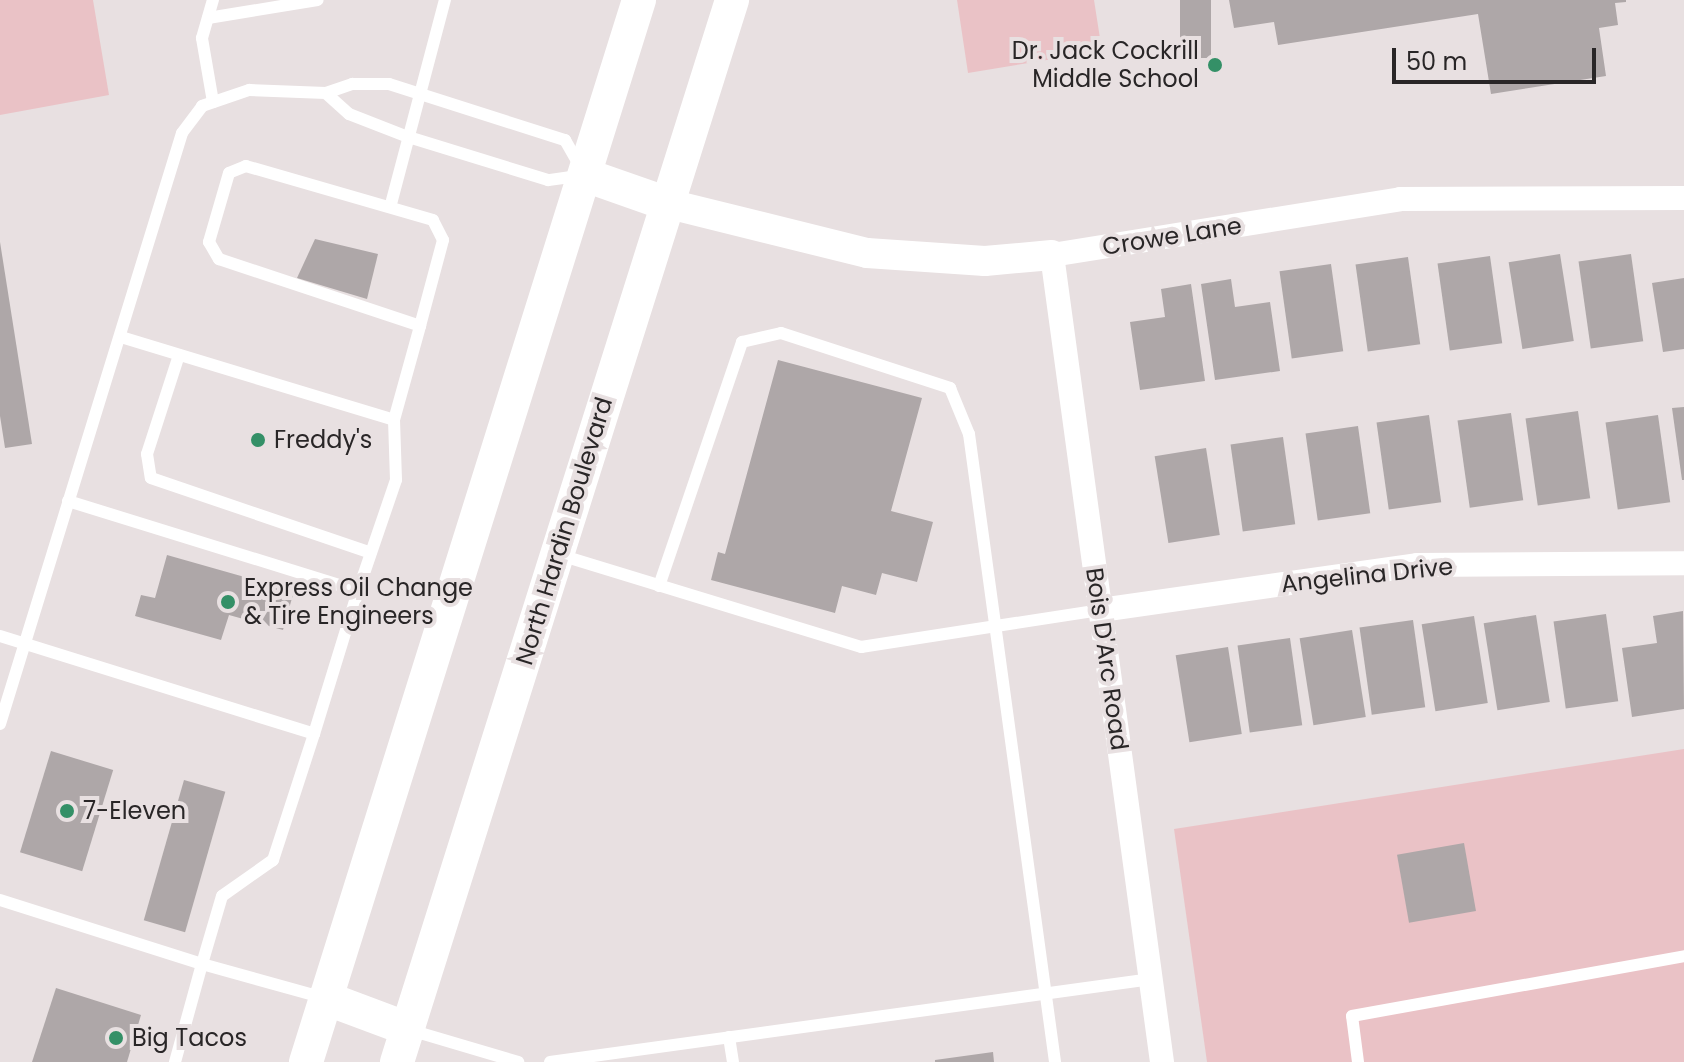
<!DOCTYPE html>
<style>
body{margin:0}
#map{position:relative;width:1684px;height:1062px;overflow:hidden;background:#e8e0e1;font-family:Poppins,sans-serif}
div>[style]{position:absolute}
.green>*{inset:0;background:#eac2c6}
.building>*{inset:0;background:#aea7a8;transform-origin:0 0}
.service>*{height:12px;margin:-6px;padding:0 6px;transform-origin:6px;border-radius:6px;background:#fff}
.minor>*{height:24px;margin:-12px;padding:0 12px;transform-origin:12px;border-radius:12px;background:#fff}
.tertiary>*{height:30px;margin:-15px;padding:0 15px;transform-origin:15px;border-radius:15px;background:#fff}
.secondary>*{height:34px;margin:-17px;padding:0 17px;transform-origin:17px;border-radius:17px;background:#fff}
.dots>*{width:22px;height:22px;translate:-50% -50%;box-sizing:border-box;border:4px solid #e8e0e1;border-radius:50%}
span{translate:-50% -50%;white-space:nowrap;text-align:center;line-height:1.15;-webkit-text-stroke:8px #e8e0e1;paint-order:stroke}
.poi-label{font-size:24px;color:#292627}
.right{translate:-100% -50%;text-align:right}
.left{translate:0 -50%;text-align:left}
.street-label{font-size:24px;color:#292627}
.scale{position:absolute;left:1392px;top:48px;width:204px;height:36px;box-sizing:border-box;border:4px solid #292627;border-top:0;padding-left:10px;font-size:24px;line-height:28px;white-space:nowrap;color:#292627;-webkit-text-stroke:6px #e8e0e1;paint-order:stroke}
</style>
<div id="map">
<div class="green">
<div style="clip-path:polygon(0 0,93px 0,109px 95px,0 115px)"></div>
<div style="clip-path:polygon(957px 0,1094px 0,1102px 51px,968px 73px)"></div>
<div style="clip-path:polygon(1684px 749px,1684px 1062px,1207px 1062px,1174px 829px)"></div>
</div>
<div class="building">
<div style="left:1180px;top:0;width:31px;height:58px"></div>
<div style="clip-path:polygon(1229px 0,1626px 0,1626px 2px,1615px 3px,1618px 25px,1599px 28px,1606px 76px,1491px 94px,1478px 14px,1278px 45px,1274px 22px,1234px 28px)"></div>
<div style="clip-path:polygon(315px 239px,378px 254px,367px 299px,297px 278px)"></div>
<div style="clip-path:polygon(0 242px,32px 444px,5px 448px,0 416px)"></div>
<div style="left:1560px;top:254px;width:88px;height:52px;rotate:81deg"></div>
<div style="left:1631px;top:254px;width:88px;height:53px;rotate:82deg"></div>
<div style="left:1490px;top:256px;width:88px;height:53px;rotate:82deg"></div>
<div style="left:1408px;top:257px;width:88px;height:53px;rotate:82deg"></div>
<div style="left:1331px;top:264px;width:88px;height:52px;rotate:82deg"></div>
<div style="clip-path:polygon(1684px 278px,1684px 349px,1663px 352px,1652px 283px)"></div>
<div style="clip-path:polygon(1231px 279px,1235px 307px,1270px 302px,1280px 371px,1215px 380px,1201px 284px)"></div>
<div style="clip-path:polygon(1191px 284px,1205px 381px,1140px 390px,1130px 322px,1165px 317px,1161px 289px)"></div>
<div style="clip-path:polygon(778px 360px,922px 398px,891px 511px,933px 522px,917px 582px,882px 573px,876px 595px,842px 586px,835px 613px,711px 580px,718px 552px,725px 554px)"></div>
<div style="clip-path:polygon(1684px 407px,1684px 480px,1682px 480px,1672px 408px)"></div>
<div style="left:1578px;top:411px;width:88px;height:53px;rotate:82deg"></div>
<div style="left:1511px;top:413px;width:88px;height:54px;rotate:82deg"></div>
<div style="left:1429px;top:415px;width:88px;height:53px;rotate:82deg"></div>
<div style="left:1658px;top:415px;width:88px;height:53px;rotate:82deg"></div>
<div style="left:1358px;top:426px;width:88px;height:53px;rotate:82deg"></div>
<div style="left:1283px;top:437px;width:88px;height:53px;rotate:82deg"></div>
<div style="left:1206px;top:448px;width:88px;height:52px;rotate:81deg"></div>
<div style="clip-path:polygon(167px 555px,294px 591px,283px 630px,229px 615px,221px 640px,135px 616px,141px 595px,155px 598px)"></div>
<div style="clip-path:polygon(1683px 611px,1684px 709px,1632px 717px,1622px 648px,1657px 643px,1653px 616px)"></div>
<div style="left:1606px;top:614px;width:88px;height:53px;rotate:82deg"></div>
<div style="left:1536px;top:615px;width:88px;height:53px;rotate:81deg"></div>
<div style="left:1474px;top:616px;width:88px;height:53px;rotate:81deg"></div>
<div style="left:1413px;top:620px;width:88px;height:54px;rotate:82deg"></div>
<div style="left:1352px;top:630px;width:88px;height:53px;rotate:81deg"></div>
<div style="left:1290px;top:638px;width:88px;height:53px;rotate:82deg"></div>
<div style="left:1228px;top:647px;width:88px;height:53px;rotate:81deg"></div>
<div style="left:51px;top:751px;width:65px;height:106px;rotate:17deg"></div>
<div style="left:184px;top:780px;width:43px;height:146px;rotate:16deg"></div>
<div style="left:1464px;top:843px;width:69px;height:68px;rotate:80deg"></div>
<div style="clip-path:polygon(56px 988px,141px 1015px,127px 1062px,32px 1062px)"></div>
<div style="clip-path:polygon(993px 1052px,994px 1062px,935px 1062px,935px 1060px)"></div>
</div>
<div class="service">
<div style="left:208px;top:18px;width:111px;rotate:-9.3deg"></div>
<div style="left:213px;top:102px;width:65px;rotate:-99.8deg"></div>
<div style="left:202px;top:38px;width:40px;rotate:-74deg"></div>
<div style="left:391px;top:204px;width:211px;rotate:-75.2deg"></div>
<div style="left:121px;top:337px;width:285px;rotate:16.9deg"></div>
<div style="left:394px;top:420px;width:98px;rotate:-74.5deg"></div>
<div style="left:420px;top:326px;width:89px;rotate:-75deg"></div>
<div style="left:443px;top:240px;width:22px;rotate:-117deg"></div>
<div style="left:433px;top:220px;width:195px;rotate:-163.9deg"></div>
<div style="left:246px;top:166px;width:18px;rotate:158deg"></div>
<div style="left:229px;top:173px;width:72px;rotate:106.2deg"></div>
<div style="left:209px;top:242px;width:20px;rotate:60deg"></div>
<div style="left:219px;top:259px;width:212px;rotate:18.4deg"></div>
<div style="left:179px;top:355px;width:104px;rotate:107.9deg"></div>
<div style="left:147px;top:454px;width:24px;rotate:81deg"></div>
<div style="left:151px;top:478px;width:232px;rotate:18.8deg"></div>
<div style="left:68px;top:501px;width:304px;rotate:17.2deg"></div>
<div style="left:358px;top:591px;width:150px;rotate:107.1deg"></div>
<div style="left:560px;top:555px;width:315px;rotate:17deg"></div>
<div style="left:861px;top:647px;width:243px;rotate:-8.8deg"></div>
<div style="left:659px;top:586px;width:258px;rotate:-71.2deg"></div>
<div style="left:742px;top:342px;width:40px;rotate:-13deg"></div>
<div style="left:781px;top:333px;width:178px;rotate:18deg"></div>
<div style="left:950px;top:388px;width:50px;rotate:67.6deg"></div>
<div style="left:969px;top:434px;width:634px;rotate:82.2deg"></div>
<div style="left:358px;top:591px;width:117px;rotate:-71.1deg"></div>
<div style="left:396px;top:480px;width:60px;rotate:-91.9deg"></div>
<div style="left:0;top:636px;width:329px;rotate:17.3deg"></div>
<div style="left:314px;top:734px;width:133px;rotate:108deg"></div>
<div style="left:273px;top:860px;width:62px;rotate:144.8deg"></div>
<div style="left:222px;top:896px;width:71px;rotate:106.4deg"></div>
<div style="left:202px;top:964px;width:212px;rotate:-162.4deg"></div>
<div style="left:0;top:724px;width:618px;rotate:-72.88deg"></div>
<div style="left:182px;top:133px;width:34px;rotate:-53deg"></div>
<div style="left:202px;top:106px;width:50px;rotate:-18.8deg"></div>
<div style="left:249px;top:90px;width:77px;rotate:2.2deg"></div>
<div style="left:326px;top:93px;width:28px;rotate:-19deg"></div>
<div style="left:352px;top:84px;width:37px"></div>
<div style="left:389px;top:84px;width:185px;rotate:17.7deg"></div>
<div style="left:565px;top:140px;width:40px;rotate:60.3deg"></div>
<div style="left:585px;top:175px;width:37px;rotate:172deg"></div>
<div style="left:548px;top:180px;width:146px;rotate:-162.9deg"></div>
<div style="left:408px;top:137px;width:63px;rotate:-158.7deg"></div>
<div style="left:349px;top:114px;width:31px;rotate:-138deg"></div>
<div style="left:410px;top:1030px;width:113px;rotate:16.5deg"></div>
<div style="left:729px;top:1037px;width:25px;rotate:81deg"></div>
<div style="left:175px;top:1062px;width:102px;rotate:-74.6deg"></div>
<div style="left:202px;top:964px;width:128px;rotate:15.5deg"></div>
<div style="left:550px;top:1062px;width:607px;rotate:-7.86deg"></div>
<div style="left:1358px;top:1062px;width:46px;rotate:-97.4deg"></div>
<div style="left:1352px;top:1016px;width:337px;rotate:-10.2deg"></div>
</div>
<div class="minor">
<div style="left:1101px;top:610px;width:319px;rotate:-8.1deg"></div>
<div style="left:1417px;top:565px;width:267px;rotate:-0.4deg"></div>
<div style="left:1162px;top:1062px;width:814px;rotate:-97.76deg"></div>
<div style="left:1052px;top:255px;width:352px;rotate:-9.1deg"></div>
<div style="left:1400px;top:199px;width:284px;rotate:-0.2deg"></div>
</div>
<div class="tertiary">
<div style="left:665px;top:203px;width:208px;rotate:13.9deg"></div>
<div style="left:867px;top:253px;width:118px;rotate:3.9deg"></div>
<div style="left:985px;top:261px;width:67px;rotate:-5.1deg"></div>
</div>
<div class="secondary">
<div style="left:585px;top:175px;width:85px;rotate:19.3deg"></div>
<div style="left:325px;top:998px;width:89px;rotate:20.5deg"></div>
<div style="left:306px;top:1062px;width:1113px;rotate:-72.59deg"></div>
<div style="left:397px;top:1062px;width:1114px;rotate:-72.49deg"></div>
</div>
<div class="dots">
<div style="left:1215px;top:65px;background:#349067"></div>
<div style="left:258px;top:440px;background:#349067"></div>
<div style="left:228px;top:602px;background:#349067"></div>
<div style="left:67px;top:811px;background:#349067"></div>
<div style="left:116px;top:1038px;background:#349067"></div>
</div>
<div class="poi-label">
<span class="right" style="left:1199px;top:65px">Dr. Jack Cockrill<br>Middle School</span>
<span class="left" style="left:274px;top:440px">Freddy's</span>
<span class="left" style="left:244px;top:602px">Express Oil Change<br>&amp; Tire Engineers</span>
<span class="left" style="left:83px;top:811px">7-Eleven</span>
<span class="left" style="left:132px;top:1038px">Big Tacos</span>
</div>
<div class="street-label">
<span style="left:1172px;top:236px;rotate:-9deg">Crowe Lane</span>
<span style="left:564px;top:531px;rotate:-73deg">North Hardin Boulevard</span>
<span style="left:1367px;top:575px;rotate:-6deg">Angelina Drive</span>
<span style="left:1107px;top:659px;rotate:82deg">Bois D'Arc Road</span>
</div>
<div class="scale">50 m</div>
</div>
